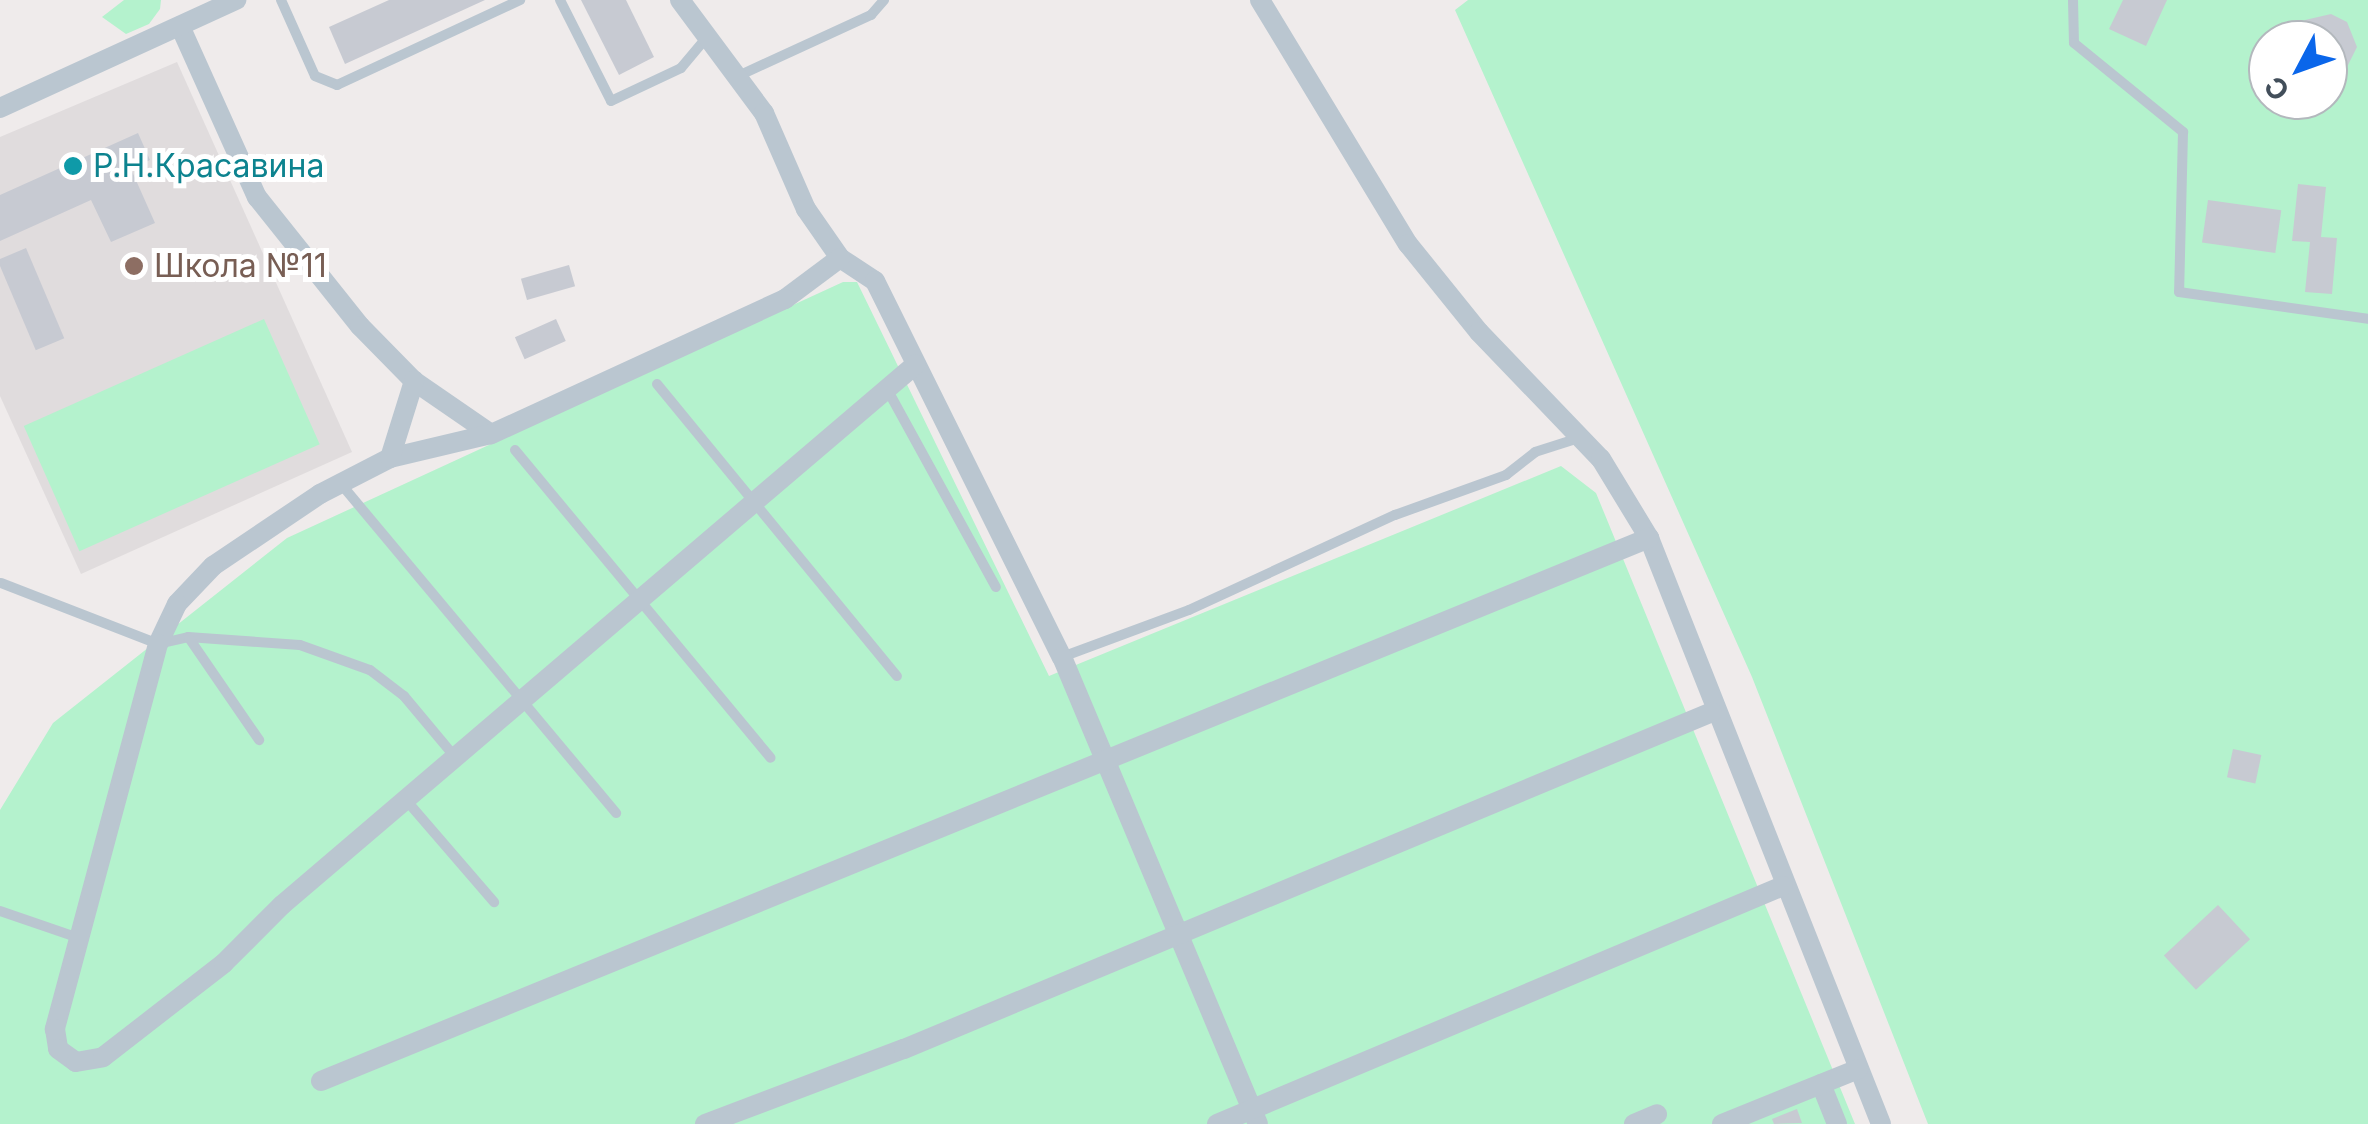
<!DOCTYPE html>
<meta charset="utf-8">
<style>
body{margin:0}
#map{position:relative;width:2368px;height:1124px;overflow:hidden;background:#efebeb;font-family:Inter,sans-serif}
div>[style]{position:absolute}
.education>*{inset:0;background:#e0dcdd}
.green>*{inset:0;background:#b4f2cd;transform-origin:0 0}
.building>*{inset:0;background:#c7cad2;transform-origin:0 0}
.service>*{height:10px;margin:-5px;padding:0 5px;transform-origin:5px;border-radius:5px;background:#bac6d0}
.minor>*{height:20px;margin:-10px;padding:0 10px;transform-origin:10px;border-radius:10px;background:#bac6d0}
.dots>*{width:28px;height:28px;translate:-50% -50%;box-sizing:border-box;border:5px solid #fff;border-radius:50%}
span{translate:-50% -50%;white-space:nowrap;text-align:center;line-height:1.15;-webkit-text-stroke:10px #fff;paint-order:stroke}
.culture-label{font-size:32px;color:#0d838f}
.left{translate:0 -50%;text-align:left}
.education-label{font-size:32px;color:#785e54}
.north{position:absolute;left:2248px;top:20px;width:100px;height:100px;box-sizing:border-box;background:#fff;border:2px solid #b3b8bd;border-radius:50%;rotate:229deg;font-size:28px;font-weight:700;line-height:40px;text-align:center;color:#424e5a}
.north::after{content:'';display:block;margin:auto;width:35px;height:45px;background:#0a66ea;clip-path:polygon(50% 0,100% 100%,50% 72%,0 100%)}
</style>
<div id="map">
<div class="education">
<div style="clip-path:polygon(177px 62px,352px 452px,81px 574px,0 396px,0 137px)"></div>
</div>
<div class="green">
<div style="clip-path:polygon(124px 0,161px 0,160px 9px,149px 24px,126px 34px,102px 17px)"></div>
<div style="clip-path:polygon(evenodd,1468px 0,2368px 0,2368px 1124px,1928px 1124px,1752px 677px,1455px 10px,1468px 0,2268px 40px,2328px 40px,2328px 100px,2268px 100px,2268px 40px)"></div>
<div style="clip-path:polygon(843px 282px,857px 282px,1049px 676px,1561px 466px,1596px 493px,1855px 1124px,0 1124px,0 810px,53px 723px,287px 538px)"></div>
<div style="left:264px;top:319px;width:137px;height:263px;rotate:66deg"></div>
</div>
<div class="building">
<div style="clip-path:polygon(389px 0,485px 0,345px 64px,329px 27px)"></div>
<div style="clip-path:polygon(581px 0,626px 0,654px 57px,619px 75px)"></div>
<div style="clip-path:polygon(2123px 0,2167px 0,2146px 46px,2109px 29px)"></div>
<div style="clip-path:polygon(2331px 14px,2347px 22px,2357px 47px,2345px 71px,2328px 77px,2328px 40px,2293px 40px,2305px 20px)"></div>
<div style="clip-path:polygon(138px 133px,150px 160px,131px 169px,155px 223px,111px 242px,91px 200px,0 241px,0 195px)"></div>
<div style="clip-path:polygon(2298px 184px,2326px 187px,2321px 237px,2337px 238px,2332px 294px,2305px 292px,2310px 242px,2292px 241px)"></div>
<div style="left:2208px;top:200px;width:74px;height:43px;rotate:8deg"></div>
<div style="left:26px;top:248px;width:98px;height:31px;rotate:67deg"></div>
<div style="left:569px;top:265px;width:22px;height:50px;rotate:74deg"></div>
<div style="left:556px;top:319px;width:24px;height:45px;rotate:66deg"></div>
<div style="left:2233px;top:749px;width:29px;height:29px;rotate:12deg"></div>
<div style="left:2218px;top:905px;width:47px;height:74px;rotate:47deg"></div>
<div style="clip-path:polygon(1797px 1109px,1802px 1123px,1774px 1124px,1772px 1119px)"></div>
</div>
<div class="service">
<div style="left:281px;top:0;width:83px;rotate:65.9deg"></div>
<div style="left:315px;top:76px;width:24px;rotate:22deg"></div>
<div style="left:337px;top:85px;width:202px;rotate:-24.9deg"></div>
<div style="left:560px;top:0;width:113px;rotate:63.2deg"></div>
<div style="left:611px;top:101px;width:77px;rotate:-25.2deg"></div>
<div style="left:681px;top:68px;width:39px;rotate:-50deg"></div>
<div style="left:2073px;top:0;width:43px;rotate:88.7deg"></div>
<div style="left:2074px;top:43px;width:141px;rotate:39.2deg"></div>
<div style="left:2183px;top:132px;width:160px;rotate:91.4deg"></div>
<div style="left:2179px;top:292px;width:191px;rotate:8.1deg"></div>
<div style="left:736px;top:77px;width:149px;rotate:-24.7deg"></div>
<div style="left:871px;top:15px;width:20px;rotate:-49deg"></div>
<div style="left:657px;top:384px;width:378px;rotate:50.6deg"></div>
<div style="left:887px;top:389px;width:226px;rotate:61.2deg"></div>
<div style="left:515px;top:450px;width:400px;rotate:50.3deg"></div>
<div style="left:341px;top:484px;width:429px;rotate:50.1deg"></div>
<div style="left:1px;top:583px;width:168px;rotate:21.2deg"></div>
<div style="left:158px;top:644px;width:31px;rotate:-13deg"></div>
<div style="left:188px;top:637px;width:112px;rotate:4.1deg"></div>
<div style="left:300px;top:645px;width:74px;rotate:19.7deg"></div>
<div style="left:370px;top:670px;width:43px;rotate:37.4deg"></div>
<div style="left:404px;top:696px;width:80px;rotate:50.1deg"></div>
<div style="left:189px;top:638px;width:124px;rotate:55.5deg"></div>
<div style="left:1062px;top:657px;width:135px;rotate:-20.3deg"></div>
<div style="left:1189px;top:610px;width:227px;rotate:-24.8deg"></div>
<div style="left:1395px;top:515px;width:118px;rotate:-19.8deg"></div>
<div style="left:1506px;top:475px;width:37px;rotate:-38deg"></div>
<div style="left:1535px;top:452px;width:46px;rotate:-17.7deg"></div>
<div style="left:406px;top:800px;width:135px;rotate:49.2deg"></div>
<div style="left:0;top:911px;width:83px;rotate:18.9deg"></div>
</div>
<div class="minor">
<div style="left:680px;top:0;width:141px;rotate:53.4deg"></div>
<div style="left:764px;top:113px;width:105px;rotate:66.4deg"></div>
<div style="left:806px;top:209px;width:60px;rotate:55.2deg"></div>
<div style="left:840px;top:258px;width:42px;rotate:33.3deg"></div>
<div style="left:875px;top:281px;width:420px;rotate:63.6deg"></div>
<div style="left:1062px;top:657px;width:506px;rotate:67.23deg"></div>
<div style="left:1260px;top:0;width:285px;rotate:58.8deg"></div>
<div style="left:1408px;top:244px;width:113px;rotate:51.1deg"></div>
<div style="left:1479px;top:332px;width:176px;rotate:46.2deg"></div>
<div style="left:1601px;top:459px;width:92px;rotate:58.7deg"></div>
<div style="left:1649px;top:538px;width:630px;rotate:68.4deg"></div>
<div style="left:180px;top:26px;width:188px;rotate:65.8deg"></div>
<div style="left:257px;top:197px;width:165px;rotate:51.4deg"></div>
<div style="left:360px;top:326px;width:77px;rotate:45.5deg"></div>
<div style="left:414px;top:381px;width:93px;rotate:34.5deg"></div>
<div style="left:0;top:108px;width:260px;rotate:-24.6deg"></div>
<div style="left:840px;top:258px;width:69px;rotate:143.3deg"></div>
<div style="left:785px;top:299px;width:324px;rotate:155.3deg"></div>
<div style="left:491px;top:434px;width:104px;rotate:166.6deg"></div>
<div style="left:390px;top:458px;width:79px;rotate:152.8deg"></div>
<div style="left:320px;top:494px;width:129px;rotate:146.1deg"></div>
<div style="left:213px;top:566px;width:52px;rotate:133.5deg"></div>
<div style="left:177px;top:604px;width:44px;rotate:115.4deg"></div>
<div style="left:158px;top:644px;width:399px;rotate:105deg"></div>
<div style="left:55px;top:1029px;width:20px;rotate:81deg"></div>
<div style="left:58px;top:1049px;width:22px;rotate:36deg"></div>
<div style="left:76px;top:1062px;width:27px;rotate:-10deg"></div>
<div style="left:103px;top:1057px;width:153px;rotate:-37.8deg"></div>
<div style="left:224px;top:963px;width:82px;rotate:-45deg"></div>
<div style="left:282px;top:905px;width:833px;rotate:-40.47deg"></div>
<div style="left:390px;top:458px;width:81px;rotate:-72.7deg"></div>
<div style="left:321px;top:1081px;width:1435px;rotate:-22.24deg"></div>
<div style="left:1821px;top:1084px;width:43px;rotate:68.2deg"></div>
<div style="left:705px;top:1124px;width:213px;rotate:-20.7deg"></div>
<div style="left:904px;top:1049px;width:875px;rotate:-22.64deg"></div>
<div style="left:1217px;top:1124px;width:614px;rotate:-22.81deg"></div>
<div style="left:1634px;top:1124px;width:25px;rotate:-23deg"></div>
<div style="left:1722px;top:1124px;width:147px;rotate:-22deg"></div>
</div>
<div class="dots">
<div style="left:73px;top:166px;background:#0f9aa8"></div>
<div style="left:134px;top:266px;background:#8d6e63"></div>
</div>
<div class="culture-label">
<span class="left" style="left:93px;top:166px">Р.Н.Красавина</span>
</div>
<div class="education-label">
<span class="left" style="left:154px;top:266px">Школа №11</span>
</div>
<div class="north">С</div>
</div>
